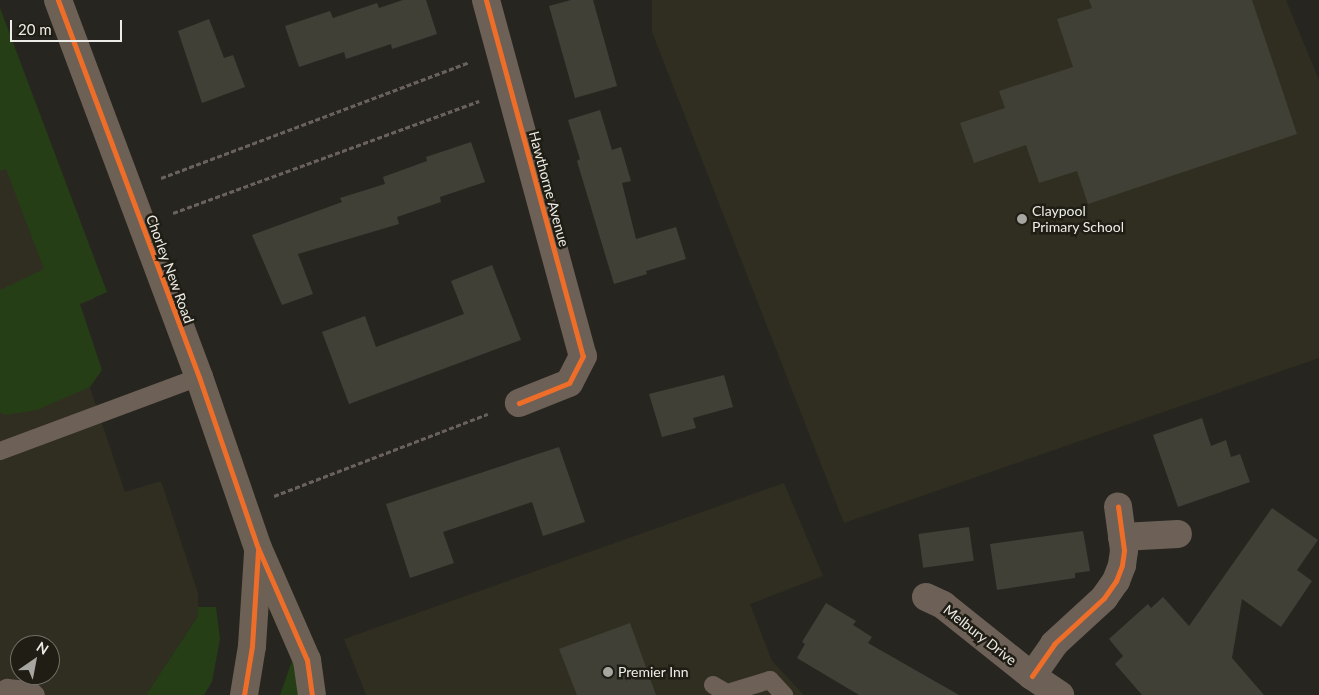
<!DOCTYPE html>
<style>
body{margin:0}
#map{position:relative;width:1319px;height:695px;overflow:hidden;background:#262520;font-family:Lato,sans-serif}
div>[style]{position:absolute}
.built>*{inset:0;background:#302e20}
.green>*{inset:0;background:#263e16}
.building>*{inset:0;background:#414036;transform-origin:0 0}
.path>*{height:3px;margin-top:-1.5px;transform-origin:0;background:repeating-linear-gradient(90deg,#69615c 0 5px,transparent 0 7.5px)}
.lane>*{height:18px;margin:-9px;padding:0 9px;transform-origin:9px;border-radius:9px;background:#6d6056}
.street>*{height:28px;margin:-14px;padding:0 14px;transform-origin:14px;border-radius:14px;background:#6d6056}
.primary>*{height:28px;margin:-14px;padding:0 14px;transform-origin:14px;border-radius:14px;background:#6d6055}
.cycleway>*{height:5px;margin:-2.5px;padding:0 2.5px;transform-origin:2.5px;border-radius:2.5px;background:#ee6e29}
.dots>*{width:14px;height:14px;translate:-50% -50%;box-sizing:border-box;border:2px solid #1f1d14;border-radius:50%}
span{translate:-50% -50%;white-space:nowrap;text-align:center;line-height:1.15;-webkit-text-stroke:5px #1f1d14;paint-order:stroke}
.street-label{font-size:14px;color:#edece6}
.poi-label{font-size:14px;color:#edece6}
.left{translate:0 -50%;text-align:left}
.north{position:absolute;left:10px;top:635px;width:50px;height:50px;box-sizing:border-box;background:#1f1d14;border:1px solid #717068;border-radius:50%;rotate:33deg;font-size:14px;font-weight:700;line-height:20px;text-align:center;color:#edece6}
.north::after{content:'';display:block;margin:auto;width:18px;height:22px;background:#a7a6a1;clip-path:polygon(50% 0,100% 100%,50% 72%,0 100%)}
.scale{position:absolute;left:10px;top:20px;width:112px;height:22px;box-sizing:border-box;border:2px solid #edece6;border-top:0;padding-left:6px;font-size:15px;line-height:18px;white-space:nowrap;color:#edece6;-webkit-text-stroke:4px #1f1d14;paint-order:stroke}
</style>
<div id="map">
<div class="built">
<div style="clip-path:polygon(652px 0,1286px 0,1319px 80px,1319px 358px,844px 523px,652px 32px)"></div>
<div style="clip-path:polygon(evenodd,0 45px,94px 299px,64px 310px,125px 492px,161px 481px,198px 593px,198px 616px,146px 695px,0 695px,0 45px,20px 645px,50px 645px,50px 675px,20px 675px,20px 645px)"></div>
<div style="clip-path:polygon(784px 483px,823px 576px,750px 604px,772px 661px,804px 695px,366px 695px,344px 639px)"></div>
</div>
<div class="green">
<div style="clip-path:polygon(0 8px,107px 292px,80px 304px,102px 370px,90px 387px,37px 410px,5px 415px,0 412px,0 290px,44px 269px,6px 169px,0 171px)"></div>
<div style="clip-path:polygon(198px 607px,216px 607px,220px 639px,212px 682px,204px 695px,146px 695px,198px 616px)"></div>
<div style="clip-path:polygon(294px 655px,301px 695px,280px 695px)"></div>
</div>
<div class="building">
<div style="clip-path:polygon(403px 0,426px 0,437px 34px,392px 49px,391px 44px,346px 59px,344px 52px,299px 67px,285px 26px,330px 11px,333px 18px,377px 3px,379px 8px)"></div>
<div style="clip-path:polygon(571px 0,593px 0,617px 86px,575px 98px,549px 6px)"></div>
<div style="clip-path:polygon(1089px 0,1252px 0,1297px 134px,1088px 204px,1077px 171px,1039px 183px,1026px 145px,974px 163px,960px 123px,1005px 108px,999px 91px,1073px 67px,1057px 19px,1092px 8px)"></div>
<div style="clip-path:polygon(209px 19px,224px 58px,233px 55px,245px 87px,202px 103px,178px 31px)"></div>
<div style="clip-path:polygon(600px 110px,612px 150px,621px 147px,631px 181px,622px 183px,636px 239px,676px 227px,686px 259px,646px 271px,647px 274px,614px 284px,577px 161px,580px 159px,568px 120px)"></div>
<div style="clip-path:polygon(471px 142px,485px 182px,440px 197px,441px 202px,397px 217px,399px 224px,298px 254px,313px 294px,282px 305px,252px 235px,342px 202px,340px 198px,385px 184px,383px 177px,427px 161px,426px 157px)"></div>
<div style="clip-path:polygon(492px 265px,521px 340px,349px 404px,322px 332px,365px 316px,376px 347px,464px 314px,451px 281px)"></div>
<div style="clip-path:polygon(724px 375px,733px 407px,693px 418px,696px 428px,662px 437px,649px 394px)"></div>
<div style="clip-path:polygon(1202px 418px,1211px 446px,1226px 440px,1231px 457px,1240px 454px,1250px 482px,1178px 507px,1153px 435px)"></div>
<div style="clip-path:polygon(559px 447px,585px 522px,543px 536px,532px 502px,443px 532px,454px 563px,410px 578px,386px 504px)"></div>
<div style="clip-path:polygon(1272px 508px,1318px 540px,1297px 570px,1312px 581px,1281px 627px,1242px 599px,1232px 658px,1264px 695px,1142px 695px,1115px 664px,1123px 656px,1109px 639px,1148px 604px,1151px 608px,1163px 597px,1189px 626px)"></div>
<div style="left:969px;top:527px;width:34px;height:51px;rotate:82deg"></div>
<div style="clip-path:polygon(1083px 531px,1090px 571px,1075px 573px,1075px 578px,997px 590px,990px 544px)"></div>
<div style="clip-path:polygon(826px 603px,856px 621px,853px 625px,872px 637px,868px 643px,959px 695px,859px 695px,797px 658px,805px 644px,802px 642px)"></div>
<div style="clip-path:polygon(630px 623px,656px 695px,577px 695px,559px 649px)"></div>
</div>
<div class="path">
<div style="left:161px;top:178px;width:329px;rotate:-20.6deg"></div>
<div style="left:173px;top:213px;width:326px;rotate:-20.1deg"></div>
<div style="left:274px;top:496px;width:229px;rotate:-21deg"></div>
</div>
<div class="lane">
<div style="left:0;top:451px;width:212px;rotate:-20.4deg"></div>
<div style="left:713px;top:685px;width:16px;rotate:30deg"></div>
<div style="left:727px;top:693px;width:45px;rotate:-16.8deg"></div>
<div style="left:770px;top:680px;width:21px;rotate:47deg"></div>
<div style="left:0;top:691px;width:8px;rotate:-23deg"></div>
<div style="left:7px;top:688px;width:24px;rotate:5deg"></div>
<div style="left:31px;top:690px;width:7px;rotate:45deg"></div>
</div>
<div class="street">
<div style="left:486px;top:0;width:369px;rotate:74.8deg"></div>
<div style="left:583px;top:356px;width:30px;rotate:117deg"></div>
<div style="left:569px;top:383px;width:54px;rotate:158.2deg"></div>
<div style="left:1122px;top:537px;width:56px;rotate:-3.1deg"></div>
<div style="left:926px;top:597px;width:19px;rotate:25deg"></div>
<div style="left:943px;top:605px;width:114px;rotate:38.6deg"></div>
<div style="left:1032px;top:676px;width:34px;rotate:34deg"></div>
<div style="left:1032px;top:676px;width:39px;rotate:-55deg"></div>
<div style="left:1054px;top:644px;width:68px;rotate:-42.6deg"></div>
<div style="left:1104px;top:598px;width:21px;rotate:-55deg"></div>
<div style="left:1116px;top:581px;width:17px;rotate:-69deg"></div>
<div style="left:1122px;top:565px;width:15px;rotate:-82deg"></div>
<div style="left:1124px;top:550px;width:44px;rotate:-97.8deg"></div>
</div>
<div class="primary">
<div style="left:58px;top:0;width:403px;rotate:69.5deg"></div>
<div style="left:199px;top:377px;width:181px;rotate:71deg"></div>
<div style="left:258px;top:548px;width:122px;rotate:66.4deg"></div>
<div style="left:307px;top:660px;width:35px;rotate:82deg"></div>
<div style="left:244px;top:695px;width:50px;rotate:-80.7deg"></div>
<div style="left:252px;top:646px;width:94px;rotate:-86.3deg"></div>
</div>
<div class="cycleway">
<div style="left:58px;top:0;width:403px;rotate:69.5deg"></div>
<div style="left:199px;top:377px;width:181px;rotate:71deg"></div>
<div style="left:258px;top:548px;width:122px;rotate:66.4deg"></div>
<div style="left:307px;top:660px;width:35px;rotate:82deg"></div>
<div style="left:486px;top:0;width:369px;rotate:74.8deg"></div>
<div style="left:583px;top:356px;width:30px;rotate:117deg"></div>
<div style="left:569px;top:383px;width:54px;rotate:158.2deg"></div>
<div style="left:1032px;top:676px;width:39px;rotate:-55deg"></div>
<div style="left:1054px;top:644px;width:68px;rotate:-42.6deg"></div>
<div style="left:1104px;top:598px;width:21px;rotate:-55deg"></div>
<div style="left:1116px;top:581px;width:17px;rotate:-69deg"></div>
<div style="left:1122px;top:565px;width:15px;rotate:-82deg"></div>
<div style="left:1124px;top:550px;width:44px;rotate:-97.8deg"></div>
<div style="left:244px;top:695px;width:50px;rotate:-80.7deg"></div>
<div style="left:252px;top:646px;width:95px;rotate:-86.4deg"></div>
</div>
<div class="dots">
<div style="left:1022px;top:219px;background:#a7a6a1"></div>
<div style="left:608px;top:672px;background:#a7a6a1"></div>
</div>
<div class="street-label">
<span style="left:549px;top:189px;rotate:75deg">Hawthorne Avenue</span>
<span style="left:170px;top:269px;rotate:70deg">Chorley New Road</span>
<span style="left:980px;top:635px;rotate:38deg">Melbury Drive</span>
</div>
<div class="poi-label">
<span class="left" style="left:1032px;top:219px">Claypool<br>Primary School</span>
<span class="left" style="left:618px;top:672px">Premier Inn</span>
</div>
<div class="north">N</div>
<div class="scale">20 m</div>
</div>
